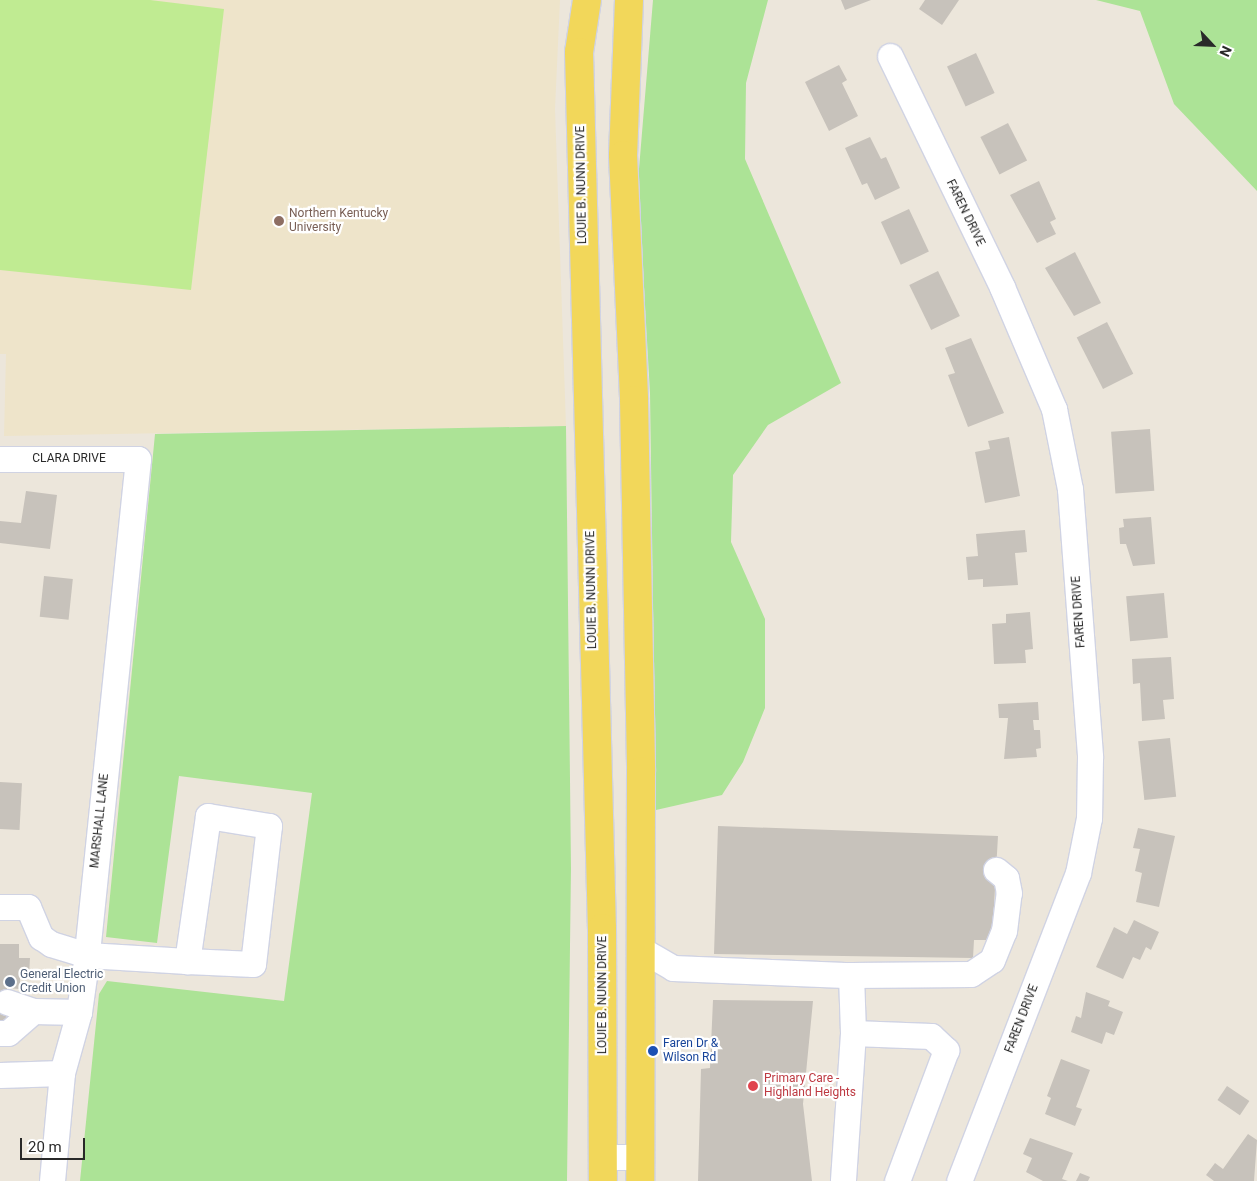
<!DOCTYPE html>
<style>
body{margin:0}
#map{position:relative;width:1257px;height:1181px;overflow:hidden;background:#ece6db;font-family:Roboto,sans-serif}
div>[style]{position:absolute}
.education>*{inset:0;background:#eee4ca}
.green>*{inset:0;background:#ace396}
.pitch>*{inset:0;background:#c0eb92}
.building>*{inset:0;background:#c7c2bb;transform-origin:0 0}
.roads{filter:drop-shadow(1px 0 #d0d3e3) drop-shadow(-1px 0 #d0d3e3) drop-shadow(0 1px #d0d3e3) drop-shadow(0 -1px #d0d3e3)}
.minor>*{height:25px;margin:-12.5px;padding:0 12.5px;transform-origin:12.5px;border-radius:12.5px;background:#fff}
.major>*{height:28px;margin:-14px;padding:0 14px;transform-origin:14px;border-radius:14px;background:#f2d75a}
.dots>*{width:14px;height:14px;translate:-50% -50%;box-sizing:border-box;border:2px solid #fff;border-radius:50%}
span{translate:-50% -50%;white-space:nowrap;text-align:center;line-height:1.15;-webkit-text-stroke:4.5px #fff;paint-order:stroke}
.street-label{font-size:12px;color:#292929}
.education-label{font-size:12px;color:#785e54}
.left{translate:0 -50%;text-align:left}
.service-label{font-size:12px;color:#4e5e75}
.transit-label{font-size:12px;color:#164399}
.health-label{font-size:12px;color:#be3a42}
.north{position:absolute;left:1187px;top:20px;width:50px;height:50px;-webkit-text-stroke:4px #fff;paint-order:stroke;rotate:115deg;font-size:14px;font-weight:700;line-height:20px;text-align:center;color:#292929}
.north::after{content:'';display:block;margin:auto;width:18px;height:22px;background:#292929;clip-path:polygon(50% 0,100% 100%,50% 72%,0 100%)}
.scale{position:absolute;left:20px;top:1138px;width:65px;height:22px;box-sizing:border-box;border:2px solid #292929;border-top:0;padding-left:6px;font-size:15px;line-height:18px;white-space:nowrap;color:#292929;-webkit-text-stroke:4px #fff;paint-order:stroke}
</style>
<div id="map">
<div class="education">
<div style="clip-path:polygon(0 0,560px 0,555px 109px,566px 426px,4px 436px,6px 354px,0 354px)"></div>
</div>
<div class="green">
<div style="clip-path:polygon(653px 0,768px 0,746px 83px,745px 159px,841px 383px,768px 425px,733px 475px,731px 542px,765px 619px,765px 708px,743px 762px,722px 795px,656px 810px,650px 393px,638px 181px)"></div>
<div style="clip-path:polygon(1096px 0,1257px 0,1257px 191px,1174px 104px,1140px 11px)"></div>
<div style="clip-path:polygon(566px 426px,571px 868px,567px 1181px,80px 1181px,99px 994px,107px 981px,284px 1001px,312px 793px,179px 776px,157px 943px,106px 937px,155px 434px)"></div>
</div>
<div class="pitch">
<div style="clip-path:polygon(0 0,150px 0,224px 9px,191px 290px,0 270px)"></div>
</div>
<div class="building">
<div style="clip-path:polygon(841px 0,871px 0,845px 10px)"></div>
<div style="clip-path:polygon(925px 0,959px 0,942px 25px,919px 9px)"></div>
<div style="left:976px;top:53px;width:44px;height:32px;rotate:65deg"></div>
<div style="clip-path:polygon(839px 65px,847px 80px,842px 83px,858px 116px,829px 131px,805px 82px)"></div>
<div style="left:1008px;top:123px;width:42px;height:31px;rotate:63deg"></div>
<div style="clip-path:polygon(870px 137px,881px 159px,886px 157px,900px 188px,875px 200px,867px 183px,862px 185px,845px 148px)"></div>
<div style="clip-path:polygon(1039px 181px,1056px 219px,1050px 222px,1056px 234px,1037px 243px,1010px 195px)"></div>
<div style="left:909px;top:209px;width:47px;height:31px;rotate:65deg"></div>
<div style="clip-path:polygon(1075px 252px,1101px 303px,1074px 316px,1045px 268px)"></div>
<div style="left:938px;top:271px;width:50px;height:32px;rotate:64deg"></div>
<div style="left:1107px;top:322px;width:58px;height:34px;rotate:63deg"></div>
<div style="clip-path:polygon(971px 338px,1004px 413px,968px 427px,948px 375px,955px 373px,945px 348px)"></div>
<div style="left:1150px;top:429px;width:62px;height:39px;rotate:86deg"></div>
<div style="clip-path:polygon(1009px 437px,1020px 496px,985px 503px,975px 452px,990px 449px,988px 441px)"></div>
<div style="clip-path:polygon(26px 491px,57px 495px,50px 549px,0 543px,0 521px,21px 523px)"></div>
<div style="clip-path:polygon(1151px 517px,1155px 564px,1133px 566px,1126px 544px,1120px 544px,1119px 528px,1124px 527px,1123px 519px)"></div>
<div style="clip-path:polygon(1025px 530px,1027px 552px,1015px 553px,1018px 585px,983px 587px,983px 579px,968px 580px,966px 557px,978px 556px,976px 534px)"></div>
<div style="left:44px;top:576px;width:29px;height:41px;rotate:6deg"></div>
<div style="left:1164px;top:593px;width:45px;height:38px;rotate:85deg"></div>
<div style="clip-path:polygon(1030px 612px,1033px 649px,1025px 650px,1026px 663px,994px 664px,992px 624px,1006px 623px,1006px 614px)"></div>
<div style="clip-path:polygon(1171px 657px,1174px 699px,1163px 700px,1165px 719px,1142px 721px,1140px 683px,1133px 684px,1132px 659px)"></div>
<div style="clip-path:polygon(1038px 702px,1039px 720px,1033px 720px,1034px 730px,1040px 730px,1041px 748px,1036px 749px,1037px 757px,1004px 759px,1008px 718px,999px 718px,998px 704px)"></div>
<div style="left:1170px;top:738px;width:59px;height:32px;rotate:84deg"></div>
<div style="left:0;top:782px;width:22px;height:47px;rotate:3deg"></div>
<div style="clip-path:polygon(718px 826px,998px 836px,992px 940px,974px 940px,973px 958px,714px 954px)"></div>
<div style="clip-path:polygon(1138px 828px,1175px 836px,1159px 907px,1136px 902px,1142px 873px,1135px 871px,1140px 849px,1133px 848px)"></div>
<div style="clip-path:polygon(1134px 920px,1159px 932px,1151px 950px,1146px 947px,1140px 960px,1133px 957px,1123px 979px,1096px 967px,1114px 927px,1127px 934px)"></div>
<div style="clip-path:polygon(0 944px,19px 944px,19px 958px,30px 958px,29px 976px,20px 975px,20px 989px,7px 988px,6px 1020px,0 1020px)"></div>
<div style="clip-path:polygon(1086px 992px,1110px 1001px,1108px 1006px,1123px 1012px,1114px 1035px,1106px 1032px,1102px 1044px,1071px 1032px,1076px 1016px,1081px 1018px)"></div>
<div style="clip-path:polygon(713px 1000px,813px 1001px,803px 1104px,812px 1181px,698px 1181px,701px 1069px,710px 1068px)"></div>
<div style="clip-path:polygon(1061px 1059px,1090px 1070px,1076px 1107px,1082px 1109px,1075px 1126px,1045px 1114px,1051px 1098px,1047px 1096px)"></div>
<div style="left:1227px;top:1086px;width:27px;height:17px;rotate:34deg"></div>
<div style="clip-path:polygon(1248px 1134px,1257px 1140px,1254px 1181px,1214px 1181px,1206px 1175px,1215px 1163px,1223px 1169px)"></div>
<div style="clip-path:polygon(1030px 1138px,1073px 1153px,1062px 1179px,1068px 1181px,1043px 1181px,1026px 1172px,1032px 1158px,1023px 1154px)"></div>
<div style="clip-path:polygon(1080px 1173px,1090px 1177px,1088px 1181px,1076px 1181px)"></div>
</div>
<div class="roads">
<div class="minor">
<div style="left:890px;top:56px;width:257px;rotate:64.1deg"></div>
<div style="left:1002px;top:287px;width:133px;rotate:66.9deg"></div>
<div style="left:1054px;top:409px;width:82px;rotate:78.7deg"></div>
<div style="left:1070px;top:489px;width:269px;rotate:85.7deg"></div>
<div style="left:1090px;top:757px;width:61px;rotate:90.9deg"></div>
<div style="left:1089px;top:818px;width:56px;rotate:101.3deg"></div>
<div style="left:1078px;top:873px;width:330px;rotate:111.1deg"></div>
<div style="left:0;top:459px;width:138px"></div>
<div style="left:138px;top:459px;width:499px;rotate:95.9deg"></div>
<div style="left:87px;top:955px;width:58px;rotate:98deg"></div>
<div style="left:79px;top:1012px;width:63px;rotate:105.6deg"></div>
<div style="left:62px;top:1073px;width:108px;rotate:95.3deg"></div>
<div style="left:0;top:907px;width:28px"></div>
<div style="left:28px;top:907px;width:33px;rotate:67deg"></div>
<div style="left:41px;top:937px;width:12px;rotate:35deg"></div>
<div style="left:51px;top:944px;width:38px;rotate:17deg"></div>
<div style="left:87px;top:955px;width:100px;rotate:3.4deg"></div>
<div style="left:187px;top:961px;width:66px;rotate:2.6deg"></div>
<div style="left:253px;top:964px;width:139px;rotate:-83.4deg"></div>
<div style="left:269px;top:826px;width:62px;rotate:-170.7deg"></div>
<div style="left:208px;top:816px;width:147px;rotate:98.2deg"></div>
<div style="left:642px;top:950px;width:36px;rotate:30deg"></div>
<div style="left:673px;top:968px;width:178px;rotate:2.3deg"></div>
<div style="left:851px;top:975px;width:58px;rotate:88deg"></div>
<div style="left:853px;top:1033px;width:148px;rotate:93.9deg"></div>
<div style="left:851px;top:975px;width:120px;rotate:-0.5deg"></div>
<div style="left:971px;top:974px;width:25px;rotate:-34deg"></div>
<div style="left:992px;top:960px;width:31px;rotate:-68deg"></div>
<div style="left:1004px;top:931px;width:38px;rotate:-83deg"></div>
<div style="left:1009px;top:893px;width:15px;rotate:-101deg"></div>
<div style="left:1006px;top:878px;width:13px;rotate:-141deg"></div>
<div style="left:7px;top:1002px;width:28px;rotate:19deg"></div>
<div style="left:0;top:1033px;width:8px"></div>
<div style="left:8px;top:1033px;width:33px;rotate:-41deg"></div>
<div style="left:33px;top:1011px;width:46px;rotate:1.2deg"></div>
<div style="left:853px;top:1033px;width:78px;rotate:2.2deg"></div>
<div style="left:931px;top:1036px;width:21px;rotate:43deg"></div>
<div style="left:946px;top:1050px;width:140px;rotate:110.5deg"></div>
<div style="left:0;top:1075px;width:62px;rotate:-1.8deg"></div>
<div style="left:604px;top:1157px;width:37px"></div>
</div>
<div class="major">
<div style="left:587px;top:0;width:53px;rotate:98.7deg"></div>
<div style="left:579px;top:52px;width:876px;rotate:88.5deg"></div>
<div style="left:602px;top:928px;width:253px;rotate:89.8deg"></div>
<div style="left:629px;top:0;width:155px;rotate:92.2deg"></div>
<div style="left:623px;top:155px;width:245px;rotate:87.4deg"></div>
<div style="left:634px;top:400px;width:371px;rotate:88.9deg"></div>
<div style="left:641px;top:771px;width:410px;rotate:90.1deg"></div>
</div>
</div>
<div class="dots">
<div style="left:279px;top:221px;background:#8d6e63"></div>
<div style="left:10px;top:982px;background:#5c6f8a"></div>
<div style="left:653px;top:1051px;background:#1a4fb4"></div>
<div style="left:753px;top:1086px;background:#e0444e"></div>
</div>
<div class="street-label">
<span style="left:582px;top:185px;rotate:-91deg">LOUIE B. NUNN DRIVE</span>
<span style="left:965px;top:213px;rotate:64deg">FAREN DRIVE</span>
<span style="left:69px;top:459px">CLARA DRIVE</span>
<span style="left:592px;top:590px;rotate:-91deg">LOUIE B. NUNN DRIVE</span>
<span style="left:1079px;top:612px;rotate:-94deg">FAREN DRIVE</span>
<span style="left:100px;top:821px;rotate:-84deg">MARSHALL LANE</span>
<span style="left:603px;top:995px;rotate:-90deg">LOUIE B. NUNN DRIVE</span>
<span style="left:1022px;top:1019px;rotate:-69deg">FAREN DRIVE</span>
</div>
<div class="education-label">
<span class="left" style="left:289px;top:221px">Northern Kentucky<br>University</span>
</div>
<div class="service-label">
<span class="left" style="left:20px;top:982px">General Electric<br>Credit Union</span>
</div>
<div class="transit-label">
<span class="left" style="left:663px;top:1051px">Faren Dr &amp;<br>Wilson Rd</span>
</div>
<div class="health-label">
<span class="left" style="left:764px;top:1086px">Primary Care -<br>Highland Heights</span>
</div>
<div class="north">N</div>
<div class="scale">20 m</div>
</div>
